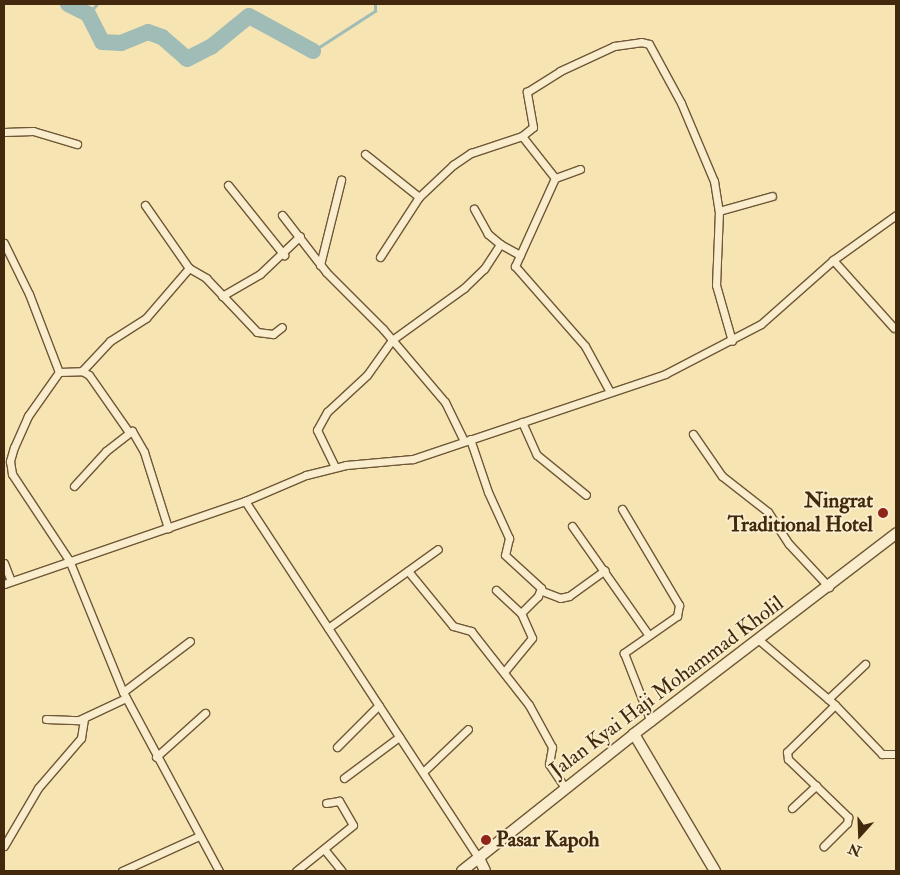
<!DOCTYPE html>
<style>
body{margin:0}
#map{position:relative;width:900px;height:875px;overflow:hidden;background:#f6e4b2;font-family:"IM FELL Double Pica",serif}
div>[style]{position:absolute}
.stream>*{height:2.5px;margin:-1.25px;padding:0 1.25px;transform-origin:1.25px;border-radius:1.25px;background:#a0bcb6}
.river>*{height:16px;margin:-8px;padding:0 8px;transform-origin:8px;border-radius:8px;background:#a0bcb6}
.roads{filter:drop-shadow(1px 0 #6f5736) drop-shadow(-1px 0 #6f5736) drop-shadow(0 1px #6f5736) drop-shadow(0 -1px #6f5736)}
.street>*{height:7px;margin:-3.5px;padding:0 3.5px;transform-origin:3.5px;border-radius:3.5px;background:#f9edcd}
.secondary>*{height:10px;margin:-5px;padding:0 5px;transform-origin:5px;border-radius:5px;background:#f9edcd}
.dots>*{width:14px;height:14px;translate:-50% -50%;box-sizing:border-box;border:2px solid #f9edcd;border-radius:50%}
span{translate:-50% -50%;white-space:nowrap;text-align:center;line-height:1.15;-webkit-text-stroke:4px #f9edcd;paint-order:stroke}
.poi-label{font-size:21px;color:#42280c;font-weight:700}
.right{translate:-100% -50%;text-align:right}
.left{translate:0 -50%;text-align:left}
.street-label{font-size:21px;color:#42280c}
.frame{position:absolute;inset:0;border:5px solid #42280c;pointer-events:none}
.north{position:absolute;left:835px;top:810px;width:50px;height:50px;-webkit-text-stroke:4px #f9edcd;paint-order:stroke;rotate:200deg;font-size:14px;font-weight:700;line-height:20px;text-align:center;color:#42280c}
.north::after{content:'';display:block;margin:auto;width:18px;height:22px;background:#42280c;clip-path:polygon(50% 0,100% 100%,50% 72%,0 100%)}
</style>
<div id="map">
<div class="stream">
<div style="left:88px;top:14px;width:13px;rotate:-48deg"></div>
<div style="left:313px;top:51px;width:74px;rotate:-32.8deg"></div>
<div style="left:375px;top:11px;width:7px;rotate:-90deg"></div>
</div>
<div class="river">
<div style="left:68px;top:4px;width:22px;rotate:27deg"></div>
<div style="left:88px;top:14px;width:31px;rotate:63deg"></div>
<div style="left:102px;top:42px;width:19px;rotate:3deg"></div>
<div style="left:121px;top:43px;width:29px;rotate:-22deg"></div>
<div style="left:148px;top:32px;width:15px;rotate:20deg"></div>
<div style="left:162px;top:37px;width:33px;rotate:41deg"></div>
<div style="left:187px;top:59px;width:27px;rotate:-27deg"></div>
<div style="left:211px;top:47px;width:49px;rotate:-39.2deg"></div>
<div style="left:249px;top:16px;width:73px;rotate:28.7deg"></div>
</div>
<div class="roads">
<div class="street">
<div style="left:4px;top:132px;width:29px;rotate:-2deg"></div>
<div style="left:33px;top:131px;width:46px;rotate:16.5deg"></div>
<div style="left:365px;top:154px;width:69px;rotate:38.5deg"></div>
<div style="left:580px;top:169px;width:27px;rotate:160deg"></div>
<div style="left:555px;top:178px;width:97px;rotate:114.4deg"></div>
<div style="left:515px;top:266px;width:106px;rotate:48.8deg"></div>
<div style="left:585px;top:346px;width:52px;rotate:61.5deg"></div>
<div style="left:555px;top:178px;width:53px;rotate:-128.2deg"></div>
<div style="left:522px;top:136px;width:14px;rotate:-39deg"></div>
<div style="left:533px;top:127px;width:36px;rotate:-100deg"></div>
<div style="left:527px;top:92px;width:39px;rotate:-32deg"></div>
<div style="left:560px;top:71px;width:60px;rotate:-24.8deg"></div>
<div style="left:614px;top:46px;width:27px;rotate:-8deg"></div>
<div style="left:641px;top:42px;width:8px;rotate:14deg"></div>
<div style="left:649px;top:44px;width:67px;rotate:61.5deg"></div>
<div style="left:681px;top:103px;width:85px;rotate:67.1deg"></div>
<div style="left:714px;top:181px;width:30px;rotate:81deg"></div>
<div style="left:719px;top:211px;width:74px;rotate:92.3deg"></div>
<div style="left:716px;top:285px;width:58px;rotate:74.1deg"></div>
<div style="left:228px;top:185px;width:90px;rotate:51.3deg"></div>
<div style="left:145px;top:205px;width:77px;rotate:55.1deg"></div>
<div style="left:719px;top:211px;width:55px;rotate:-15.8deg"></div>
<div style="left:282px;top:215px;width:72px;rotate:52.3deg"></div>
<div style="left:326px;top:272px;width:81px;rotate:45deg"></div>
<div style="left:383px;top:329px;width:96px;rotate:49.7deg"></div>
<div style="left:445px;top:402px;width:43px;rotate:64deg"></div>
<div style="left:4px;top:243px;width:57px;rotate:63.9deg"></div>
<div style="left:29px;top:294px;width:84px;rotate:69deg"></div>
<div style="left:59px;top:372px;width:54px;rotate:125.2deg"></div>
<div style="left:28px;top:416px;width:34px;rotate:114deg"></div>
<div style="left:14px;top:447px;width:15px;rotate:106deg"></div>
<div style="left:10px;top:461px;width:13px;rotate:81deg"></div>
<div style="left:12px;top:474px;width:103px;rotate:56.5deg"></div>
<div style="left:69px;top:560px;width:143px;rotate:67.8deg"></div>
<div style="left:123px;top:692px;width:203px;rotate:61.8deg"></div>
<div style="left:500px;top:244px;width:23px;rotate:29deg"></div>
<div style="left:380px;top:257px;width:72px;rotate:-57deg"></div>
<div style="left:419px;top:197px;width:47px;rotate:-43.3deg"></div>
<div style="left:453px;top:165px;width:22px;rotate:-34deg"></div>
<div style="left:471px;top:153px;width:54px;rotate:-18.4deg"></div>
<div style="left:833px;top:260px;width:91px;rotate:48.1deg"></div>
<div style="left:320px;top:265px;width:88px;rotate:-76.1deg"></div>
<div style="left:222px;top:296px;width:44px;rotate:-30.1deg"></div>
<div style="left:260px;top:274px;width:55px;rotate:-43.5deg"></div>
<div style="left:82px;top:371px;width:41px;rotate:-47deg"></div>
<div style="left:110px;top:341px;width:43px;rotate:-32.6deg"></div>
<div style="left:146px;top:318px;width:66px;rotate:-49.3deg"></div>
<div style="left:189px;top:268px;width:20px;rotate:30deg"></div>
<div style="left:206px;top:278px;width:74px;rotate:46.6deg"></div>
<div style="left:257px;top:332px;width:16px;rotate:7deg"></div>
<div style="left:273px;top:334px;width:11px;rotate:-38deg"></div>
<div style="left:59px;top:372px;width:23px;rotate:-2deg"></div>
<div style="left:82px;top:371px;width:8px;rotate:30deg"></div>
<div style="left:89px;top:375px;width:68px;rotate:55.1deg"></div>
<div style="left:522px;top:422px;width:36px;rotate:66deg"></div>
<div style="left:537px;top:455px;width:63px;rotate:39.2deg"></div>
<div style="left:693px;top:434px;width:51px;rotate:55.4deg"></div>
<div style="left:722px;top:476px;width:58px;rotate:38deg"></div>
<div style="left:768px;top:512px;width:38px;rotate:57deg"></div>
<div style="left:789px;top:544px;width:59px;rotate:47.1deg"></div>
<div style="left:470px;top:439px;width:56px;rotate:71.2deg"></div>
<div style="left:488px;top:492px;width:51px;rotate:65.5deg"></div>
<div style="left:509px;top:538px;width:17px;rotate:103deg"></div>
<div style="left:505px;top:555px;width:49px;rotate:42.5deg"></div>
<div style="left:541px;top:588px;width:9px;rotate:111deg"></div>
<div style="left:538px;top:596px;width:24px;rotate:135deg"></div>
<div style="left:335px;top:467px;width:41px;rotate:-115.9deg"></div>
<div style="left:317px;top:430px;width:21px;rotate:-61deg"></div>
<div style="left:327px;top:412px;width:54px;rotate:-42.8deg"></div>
<div style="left:367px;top:375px;width:43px;rotate:-54.5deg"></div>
<div style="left:392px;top:340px;width:89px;rotate:-35.8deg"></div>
<div style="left:464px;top:288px;width:28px;rotate:-44deg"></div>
<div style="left:484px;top:269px;width:30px;rotate:-57deg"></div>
<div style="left:500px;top:244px;width:16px;rotate:-140deg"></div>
<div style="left:488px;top:234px;width:29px;rotate:-119deg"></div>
<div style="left:74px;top:486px;width:47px;rotate:-47.6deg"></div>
<div style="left:106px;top:451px;width:33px;rotate:-38deg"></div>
<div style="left:132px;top:431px;width:24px;rotate:60deg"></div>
<div style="left:144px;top:452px;width:80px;rotate:72.5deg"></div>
<div style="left:245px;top:501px;width:427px;rotate:56.8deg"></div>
<div style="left:622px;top:509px;width:112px;rotate:59.3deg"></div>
<div style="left:679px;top:605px;width:11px;rotate:100deg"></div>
<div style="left:677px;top:616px;width:65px;rotate:145.1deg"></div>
<div style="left:624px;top:653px;width:74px;rotate:68.6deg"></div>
<div style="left:572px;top:526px;width:132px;rotate:54.9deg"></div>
<div style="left:4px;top:563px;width:19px;rotate:69deg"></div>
<div style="left:408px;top:571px;width:71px;rotate:50.7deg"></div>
<div style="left:453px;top:626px;width:19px;rotate:16deg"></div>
<div style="left:471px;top:631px;width:94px;rotate:51.9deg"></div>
<div style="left:529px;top:705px;width:48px;rotate:61.3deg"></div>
<div style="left:552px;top:747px;width:17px;rotate:100deg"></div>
<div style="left:549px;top:764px;width:29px;rotate:56deg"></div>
<div style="left:4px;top:584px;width:255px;rotate:-19deg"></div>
<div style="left:245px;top:501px;width:66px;rotate:-23.1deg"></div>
<div style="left:306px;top:475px;width:41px;rotate:-14deg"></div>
<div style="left:346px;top:465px;width:67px;rotate:-5.1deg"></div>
<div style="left:413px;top:459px;width:266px;rotate:-18.6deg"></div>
<div style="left:665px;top:374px;width:108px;rotate:-27.5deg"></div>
<div style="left:761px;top:324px;width:96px;rotate:-41.6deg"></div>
<div style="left:833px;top:260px;width:77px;rotate:-35.5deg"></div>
<div style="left:496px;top:590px;width:34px;rotate:43deg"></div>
<div style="left:521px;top:613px;width:27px;rotate:66deg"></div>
<div style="left:532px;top:638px;width:44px;rotate:129.5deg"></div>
<div style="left:542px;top:591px;width:19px;rotate:21deg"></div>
<div style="left:560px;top:598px;width:9px;rotate:-13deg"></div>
<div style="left:569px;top:596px;width:44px;rotate:-35.8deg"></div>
<div style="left:328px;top:628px;width:135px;rotate:-35.7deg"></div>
<div style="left:759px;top:640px;width:100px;rotate:40.5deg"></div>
<div style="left:835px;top:705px;width:68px;rotate:46.2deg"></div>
<div style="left:882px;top:754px;width:14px"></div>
<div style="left:123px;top:692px;width:84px;rotate:-37.3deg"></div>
<div style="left:828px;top:699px;width:51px;rotate:-43.4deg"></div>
<div style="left:46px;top:719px;width:33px;rotate:2deg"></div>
<div style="left:79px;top:720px;width:52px;rotate:-25.1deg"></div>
<div style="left:337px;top:747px;width:59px;rotate:-45deg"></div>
<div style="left:156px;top:757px;width:66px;rotate:-41.9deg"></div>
<div style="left:423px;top:772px;width:62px;rotate:-43.7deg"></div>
<div style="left:344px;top:778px;width:69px;rotate:-36.7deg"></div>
<div style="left:816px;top:786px;width:45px;rotate:44.1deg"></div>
<div style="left:848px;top:817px;width:6px;rotate:99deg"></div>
<div style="left:847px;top:823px;width:33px;rotate:135deg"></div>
<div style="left:792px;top:808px;width:33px;rotate:-43deg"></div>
<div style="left:816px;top:786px;width:39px;rotate:-136deg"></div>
<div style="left:788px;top:759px;width:7px;rotate:-98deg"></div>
<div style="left:787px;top:752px;width:67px;rotate:-44.4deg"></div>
<div style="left:4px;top:846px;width:67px;rotate:-59.6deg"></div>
<div style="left:38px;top:788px;width:66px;rotate:-49.3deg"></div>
<div style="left:81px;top:738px;width:20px;rotate:-81deg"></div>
<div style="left:324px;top:849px;width:28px;rotate:51deg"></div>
<div style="left:122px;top:871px;width:85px;rotate:-24.4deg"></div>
<div style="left:296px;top:871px;width:73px;rotate:-38.9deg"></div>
<div style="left:353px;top:825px;width:28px;rotate:-120deg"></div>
<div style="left:339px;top:801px;width:13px;rotate:171deg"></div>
</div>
<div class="secondary">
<div style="left:634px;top:734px;width:159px;rotate:59.4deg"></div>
<div style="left:479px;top:858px;width:14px;rotate:65deg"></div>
<div style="left:462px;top:871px;width:220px;rotate:-38.5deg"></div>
<div style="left:634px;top:734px;width:330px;rotate:-37.4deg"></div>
</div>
</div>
<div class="dots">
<div style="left:883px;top:513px;background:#8f2418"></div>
<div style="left:486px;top:840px;background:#8f2418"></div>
</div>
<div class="poi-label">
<span class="right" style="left:873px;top:513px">Ningrat<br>Traditional Hotel</span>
<span class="left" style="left:496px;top:840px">Pasar Kapoh</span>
</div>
<div class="street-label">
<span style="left:667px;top:687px;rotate:-37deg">Jalan Kyai Haji Mohammad Kholil</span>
</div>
<div class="frame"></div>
<div class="north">N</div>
</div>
